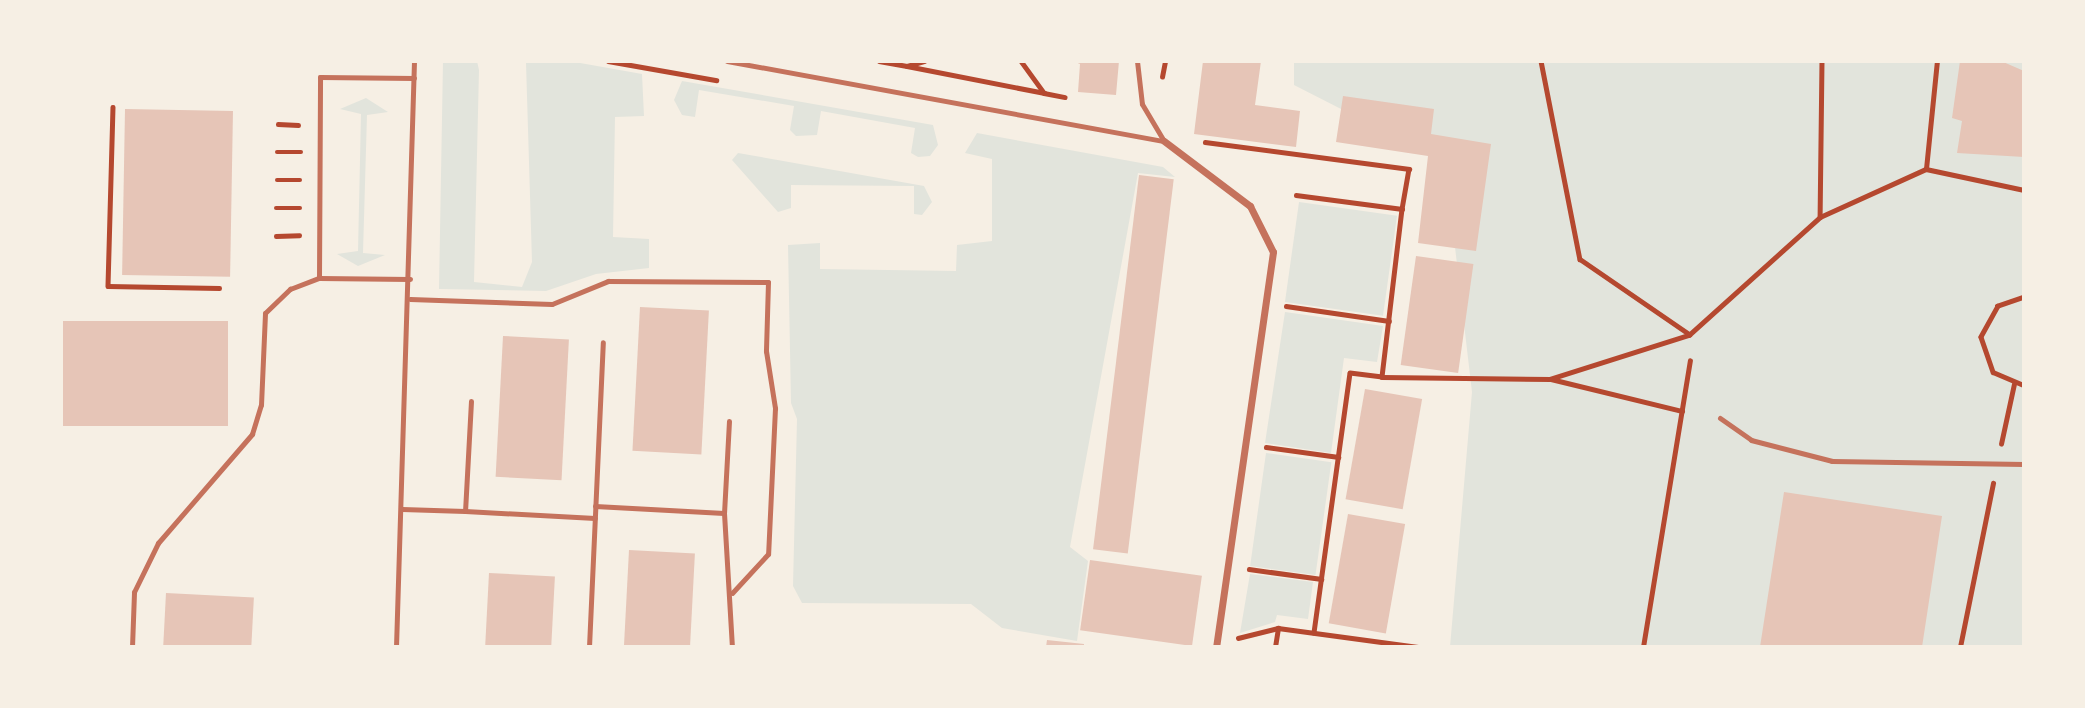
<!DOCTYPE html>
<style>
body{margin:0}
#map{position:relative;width:2085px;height:708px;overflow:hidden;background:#f6efe4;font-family:"PT Sans Narrow",sans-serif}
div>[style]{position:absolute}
.green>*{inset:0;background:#e2e4dc;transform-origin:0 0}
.building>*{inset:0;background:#e6c5b7;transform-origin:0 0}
.path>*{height:4.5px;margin:-2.25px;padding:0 2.25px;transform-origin:2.25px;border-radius:2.25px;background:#b5482f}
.service>*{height:5px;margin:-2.5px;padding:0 2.5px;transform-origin:2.5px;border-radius:2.5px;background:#c5725c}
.minor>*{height:7px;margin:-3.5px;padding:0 3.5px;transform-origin:3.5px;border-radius:3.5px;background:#c5725c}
span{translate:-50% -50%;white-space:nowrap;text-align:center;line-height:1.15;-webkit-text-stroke:7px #f6efe4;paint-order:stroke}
.frame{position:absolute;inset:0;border:63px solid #f6efe4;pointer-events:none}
</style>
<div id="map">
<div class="green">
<div style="clip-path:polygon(443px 61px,477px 61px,479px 70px,474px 282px,522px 287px,532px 262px,526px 63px,518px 61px,569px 61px,642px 74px,644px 116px,615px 117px,613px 237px,649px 239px,649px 268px,596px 274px,546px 291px,439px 289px)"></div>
<div style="clip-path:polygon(1294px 61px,2024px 61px,2024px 647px,1450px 647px,1472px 392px,1445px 162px,1294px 85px)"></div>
<div style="clip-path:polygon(682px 81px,933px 125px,938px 145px,930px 156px,918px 157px,911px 153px,915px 128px,821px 111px,817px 135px,796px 136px,790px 130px,794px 106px,699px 90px,695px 117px,682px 115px,674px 100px)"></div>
<div style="clip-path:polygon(366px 98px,388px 112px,367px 115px,363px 253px,385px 255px,358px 266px,337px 254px,358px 251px,361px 114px,340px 109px)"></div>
<div style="clip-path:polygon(977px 133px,1163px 167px,1175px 177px,1138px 173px,1070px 547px,1088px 561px,1077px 641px,1002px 628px,971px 604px,802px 603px,793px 586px,797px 419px,791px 403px,788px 245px,820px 243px,820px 269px,956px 271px,957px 245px,992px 241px,992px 159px,965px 153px)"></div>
<div style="clip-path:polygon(738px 153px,924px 186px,932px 202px,922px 215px,914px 214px,914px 186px,791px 185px,791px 208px,778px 212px,732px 160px)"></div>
<div style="left:1299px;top:202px;width:99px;height:101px;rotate:8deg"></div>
<div style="clip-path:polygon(1285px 312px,1383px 326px,1377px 362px,1344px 358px,1331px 453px,1265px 443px)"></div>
<div style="left:1266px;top:453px;width:66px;height:114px;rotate:8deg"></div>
<div style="clip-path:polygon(1250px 574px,1313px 582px,1308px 619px,1277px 615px,1275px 622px,1240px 633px)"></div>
</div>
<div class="building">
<div style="clip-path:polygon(1073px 61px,1119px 61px,1116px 95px,1078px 92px,1080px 64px)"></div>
<div style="clip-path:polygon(1203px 61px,1261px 61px,1255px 105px,1300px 111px,1296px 147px,1194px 134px)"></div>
<div style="clip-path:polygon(1960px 61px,2001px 61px,2024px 71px,2024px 157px,1957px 153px,1962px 121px,1952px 118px)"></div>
<div style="clip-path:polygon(1343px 96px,1434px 109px,1431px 134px,1491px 144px,1476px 251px,1418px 243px,1428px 156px,1336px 142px)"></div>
<div style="left:125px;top:109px;width:108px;height:166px;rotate:1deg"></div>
<div style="left:1139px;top:175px;width:35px;height:377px;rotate:7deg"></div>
<div style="left:1416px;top:256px;width:58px;height:110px;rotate:8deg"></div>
<div style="left:640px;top:307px;width:69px;height:144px;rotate:3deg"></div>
<div style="left:61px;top:321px;width:167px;height:105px"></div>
<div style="left:503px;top:336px;width:66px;height:141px;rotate:3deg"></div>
<div style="left:1365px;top:389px;width:58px;height:112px;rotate:10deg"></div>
<div style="clip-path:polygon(1784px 492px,1942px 516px,1922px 647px,1760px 647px)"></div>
<div style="left:1348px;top:514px;width:58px;height:111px;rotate:10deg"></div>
<div style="left:629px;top:550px;width:66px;height:97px;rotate:3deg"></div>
<div style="left:1090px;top:560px;width:113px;height:71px;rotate:8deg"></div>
<div style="left:489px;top:573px;width:66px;height:74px;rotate:3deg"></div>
<div style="left:166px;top:593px;width:88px;height:54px;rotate:3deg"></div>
<div style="clip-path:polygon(1047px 640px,1084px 644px,1084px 647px,1046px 647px)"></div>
</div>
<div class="path">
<div style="left:608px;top:61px;width:110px;rotate:10deg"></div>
<div style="left:879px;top:61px;width:28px;rotate:10deg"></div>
<div style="left:907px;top:66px;width:18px;rotate:-16deg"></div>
<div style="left:1021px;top:61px;width:39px;rotate:54deg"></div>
<div style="left:1044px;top:93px;width:21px;rotate:11deg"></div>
<div style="left:1541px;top:61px;width:202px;rotate:78.9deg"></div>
<div style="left:1580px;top:259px;width:132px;rotate:34.5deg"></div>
<div style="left:1822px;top:61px;width:156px;rotate:90.7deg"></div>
<div style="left:1820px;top:217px;width:116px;rotate:-24.4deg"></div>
<div style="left:1926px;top:169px;width:100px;rotate:12.1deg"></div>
<div style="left:907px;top:66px;width:140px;rotate:11.1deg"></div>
<div style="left:1162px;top:77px;width:16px;rotate:-79deg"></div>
<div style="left:113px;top:107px;width:179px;rotate:91.6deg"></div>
<div style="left:108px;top:286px;width:111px;rotate:1deg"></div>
<div style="left:278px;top:124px;width:20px;rotate:3deg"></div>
<div style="left:1205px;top:142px;width:206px;rotate:7.5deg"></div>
<div style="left:1409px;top:169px;width:41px;rotate:99.9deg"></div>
<div style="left:277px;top:152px;width:24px"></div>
<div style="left:1926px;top:169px;width:109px;rotate:-84.2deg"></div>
<div style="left:277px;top:180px;width:23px"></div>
<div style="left:1296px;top:195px;width:107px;rotate:7.5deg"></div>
<div style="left:1402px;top:209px;width:169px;rotate:96.8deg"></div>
<div style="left:1382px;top:377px;width:32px;rotate:-173deg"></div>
<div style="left:1350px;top:373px;width:262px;rotate:97.9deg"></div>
<div style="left:276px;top:208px;width:24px"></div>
<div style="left:276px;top:236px;width:23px;rotate:-2deg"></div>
<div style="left:2024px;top:297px;width:28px;rotate:161deg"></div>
<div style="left:1998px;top:306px;width:35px;rotate:119deg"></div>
<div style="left:1981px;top:337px;width:37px;rotate:71deg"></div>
<div style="left:1993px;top:372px;width:34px;rotate:23deg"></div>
<div style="left:1286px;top:306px;width:104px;rotate:8.3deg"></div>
<div style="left:1382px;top:377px;width:168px;rotate:0.7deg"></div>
<div style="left:1550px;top:379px;width:146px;rotate:-17.6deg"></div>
<div style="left:1689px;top:335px;width:176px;rotate:-42deg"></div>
<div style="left:1551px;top:379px;width:135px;rotate:13.7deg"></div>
<div style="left:2001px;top:444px;width:61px;rotate:-77.8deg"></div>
<div style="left:1266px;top:447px;width:73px;rotate:7.9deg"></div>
<div style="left:1249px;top:569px;width:73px;rotate:7.9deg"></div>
<div style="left:1238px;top:638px;width:41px;rotate:-14deg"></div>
<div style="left:1275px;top:647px;width:19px;rotate:-81deg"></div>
<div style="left:1278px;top:628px;width:141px;rotate:7.7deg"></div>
<div style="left:1643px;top:647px;width:290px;rotate:-80.7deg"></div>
<div style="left:1960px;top:647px;width:167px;rotate:-78.6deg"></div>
</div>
<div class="service">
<div style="left:727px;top:61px;width:444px;rotate:10.4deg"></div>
<div style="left:1137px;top:61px;width:43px;rotate:83.4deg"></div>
<div style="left:1142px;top:104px;width:43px;rotate:59.3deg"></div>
<div style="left:319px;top:278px;width:201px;rotate:-89.7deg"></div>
<div style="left:320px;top:77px;width:94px;rotate:0.6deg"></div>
<div style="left:410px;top:299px;width:142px;rotate:2deg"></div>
<div style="left:552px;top:304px;width:61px;rotate:-22.3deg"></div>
<div style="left:608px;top:281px;width:160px;rotate:0.4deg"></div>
<div style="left:768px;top:282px;width:69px;rotate:91.7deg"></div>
<div style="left:766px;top:351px;width:58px;rotate:81deg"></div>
<div style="left:775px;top:408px;width:146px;rotate:92.7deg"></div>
<div style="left:768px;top:554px;width:53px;rotate:132.7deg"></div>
<div style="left:471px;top:401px;width:110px;rotate:93.1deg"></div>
<div style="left:465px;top:511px;width:130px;rotate:3.1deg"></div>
<div style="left:1720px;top:418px;width:38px;rotate:35deg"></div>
<div style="left:1751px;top:440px;width:84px;rotate:14.5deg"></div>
<div style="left:1832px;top:461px;width:192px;rotate:0.9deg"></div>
<div style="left:729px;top:421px;width:92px;rotate:93.1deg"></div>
<div style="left:724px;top:513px;width:134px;rotate:86.6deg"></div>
<div style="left:595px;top:506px;width:129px;rotate:3.1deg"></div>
<div style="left:402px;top:509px;width:63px;rotate:1.8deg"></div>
<div style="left:132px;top:647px;width:55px;rotate:-87.9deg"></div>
<div style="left:134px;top:592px;width:55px;rotate:-63.9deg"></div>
<div style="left:158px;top:543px;width:144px;rotate:-49.2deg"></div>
<div style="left:252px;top:434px;width:30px;rotate:-73deg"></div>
<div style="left:261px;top:405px;width:92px;rotate:-87.5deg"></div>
<div style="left:265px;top:313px;width:35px;rotate:-44deg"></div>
<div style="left:290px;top:289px;width:31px;rotate:-21deg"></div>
<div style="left:319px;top:278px;width:91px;rotate:0.6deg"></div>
<div style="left:396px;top:647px;width:586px;rotate:-88.24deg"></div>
<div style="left:589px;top:647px;width:305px;rotate:-87.4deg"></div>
</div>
<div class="minor">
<div style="left:1164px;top:141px;width:108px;rotate:37.1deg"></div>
<div style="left:1250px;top:206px;width:51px;rotate:63.4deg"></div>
<div style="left:1273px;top:252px;width:399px;rotate:98.2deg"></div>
</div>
<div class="frame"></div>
</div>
